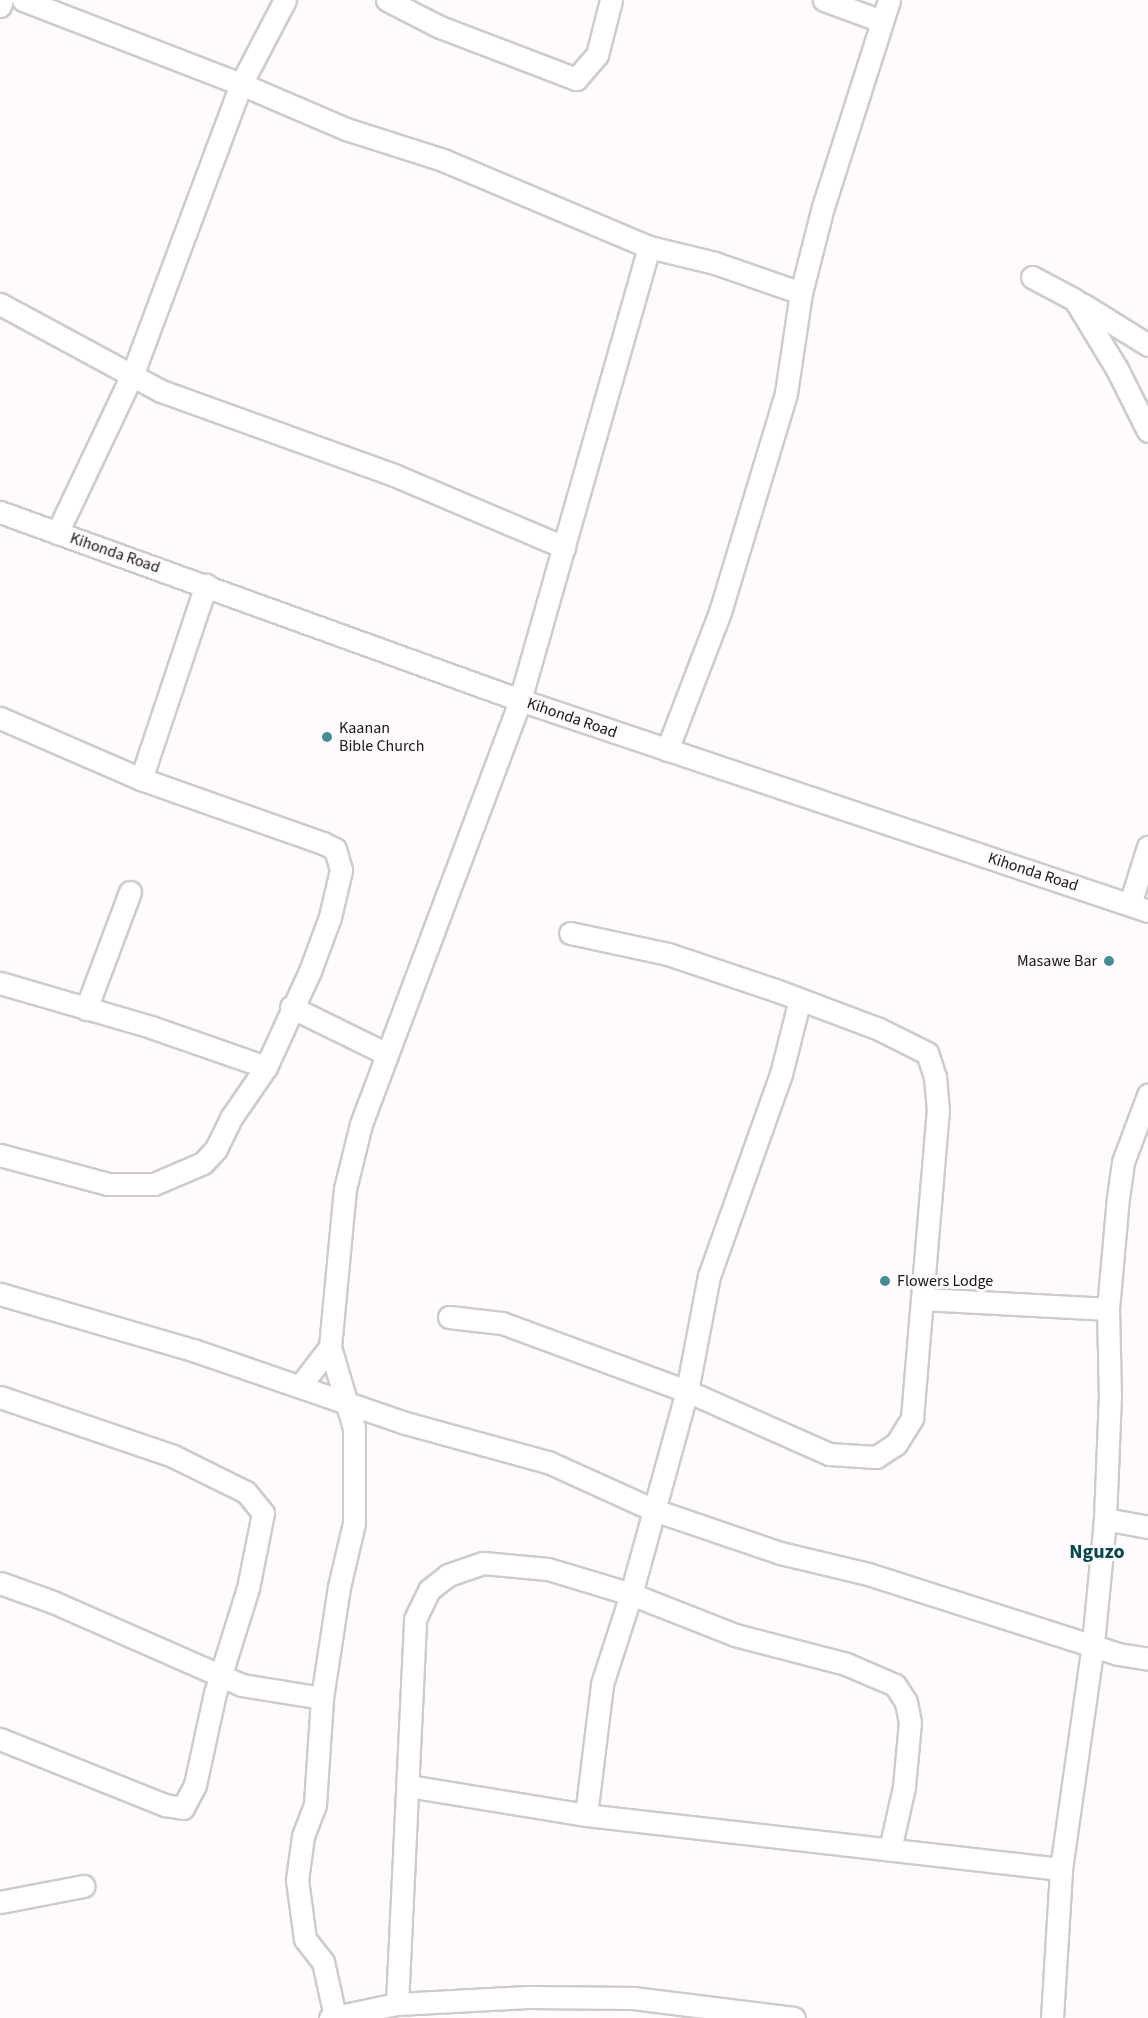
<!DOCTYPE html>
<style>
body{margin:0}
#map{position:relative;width:1148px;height:2018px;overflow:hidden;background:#fffafb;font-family:"Source Sans 3",sans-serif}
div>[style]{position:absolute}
.roads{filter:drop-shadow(2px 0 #d0cacb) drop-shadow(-2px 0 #d0cacb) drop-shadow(0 2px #d0cacb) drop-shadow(0 -2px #d0cacb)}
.minor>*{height:21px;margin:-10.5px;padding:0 10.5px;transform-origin:10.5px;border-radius:10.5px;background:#fff}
.dots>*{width:16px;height:16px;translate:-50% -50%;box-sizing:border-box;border:3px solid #fffafb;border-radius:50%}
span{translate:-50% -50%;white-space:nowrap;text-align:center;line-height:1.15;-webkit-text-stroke:6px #fffafb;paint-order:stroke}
.street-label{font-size:16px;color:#181617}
.poi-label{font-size:16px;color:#181617}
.left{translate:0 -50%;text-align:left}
.right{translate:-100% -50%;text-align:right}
.quarter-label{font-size:20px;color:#04474c;font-weight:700}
</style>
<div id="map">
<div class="roads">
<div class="minor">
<div style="left:23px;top:0;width:234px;rotate:21.1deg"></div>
<div style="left:241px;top:84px;width:114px;rotate:23.2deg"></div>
<div style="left:346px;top:129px;width:102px;rotate:17.7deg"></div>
<div style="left:443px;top:160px;width:224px;rotate:22.9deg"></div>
<div style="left:649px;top:247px;width:68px;rotate:13.6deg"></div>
<div style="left:715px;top:263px;width:91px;rotate:19.2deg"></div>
<div style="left:387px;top:0;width:59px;rotate:27deg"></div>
<div style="left:440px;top:27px;width:146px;rotate:20.9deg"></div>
<div style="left:576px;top:79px;width:32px;rotate:-49deg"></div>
<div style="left:597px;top:55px;width:57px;rotate:-75.7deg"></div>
<div style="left:824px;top:0;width:59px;rotate:20deg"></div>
<div style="left:0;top:6px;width:6px;rotate:-72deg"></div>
<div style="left:1032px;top:277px;width:49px;rotate:28.1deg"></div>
<div style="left:1075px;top:300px;width:81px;rotate:58.7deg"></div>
<div style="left:1117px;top:369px;width:69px;rotate:63.4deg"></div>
<div style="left:0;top:304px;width:183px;rotate:28.4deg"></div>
<div style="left:161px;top:391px;width:248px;rotate:19.8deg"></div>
<div style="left:394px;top:475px;width:185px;rotate:23deg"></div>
<div style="left:1082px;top:304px;width:78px;rotate:31.8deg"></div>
<div style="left:0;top:512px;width:553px;rotate:19.88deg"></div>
<div style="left:520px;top:700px;width:662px;rotate:18.57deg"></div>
<div style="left:57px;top:533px;width:177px;rotate:-64.6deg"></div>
<div style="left:133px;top:373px;width:309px;rotate:-69.5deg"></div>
<div style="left:241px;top:84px;width:95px;rotate:-62.4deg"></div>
<div style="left:0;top:718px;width:154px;rotate:23.4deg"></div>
<div style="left:141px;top:779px;width:193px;rotate:19.4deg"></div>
<div style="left:323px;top:843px;width:13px;rotate:27deg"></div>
<div style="left:335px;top:849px;width:22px;rotate:74deg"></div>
<div style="left:341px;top:870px;width:48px;rotate:103.2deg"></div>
<div style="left:330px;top:917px;width:58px;rotate:110.3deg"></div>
<div style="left:310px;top:971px;width:106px;rotate:114.6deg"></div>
<div style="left:266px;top:1067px;width:62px;rotate:124.5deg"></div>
<div style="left:231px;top:1118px;width:34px;rotate:116deg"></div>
<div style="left:216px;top:1149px;width:19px;rotate:133deg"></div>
<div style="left:203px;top:1163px;width:53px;rotate:156.8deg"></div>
<div style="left:154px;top:1184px;width:46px;rotate:180deg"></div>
<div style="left:108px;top:1184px;width:112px;rotate:-165deg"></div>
<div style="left:667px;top:750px;width:148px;rotate:-69deg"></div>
<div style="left:720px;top:612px;width:229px;rotate:-73.2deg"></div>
<div style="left:786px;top:393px;width:101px;rotate:-81.5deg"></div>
<div style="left:801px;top:293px;width:89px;rotate:-75.7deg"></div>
<div style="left:823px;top:207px;width:217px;rotate:-72.3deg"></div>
<div style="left:141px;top:779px;width:205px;rotate:-71.5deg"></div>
<div style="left:1130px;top:904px;width:60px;rotate:-72.5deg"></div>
<div style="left:0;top:983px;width:157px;rotate:16.2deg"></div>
<div style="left:151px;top:1027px;width:122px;rotate:19.2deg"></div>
<div style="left:291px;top:1007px;width:107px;rotate:26.1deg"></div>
<div style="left:86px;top:1009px;width:125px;rotate:-69.4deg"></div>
<div style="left:0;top:1294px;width:201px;rotate:16.2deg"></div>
<div style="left:193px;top:1350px;width:224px;rotate:19deg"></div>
<div style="left:405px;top:1423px;width:148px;rotate:15.3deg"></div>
<div style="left:548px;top:1462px;width:116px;rotate:24.4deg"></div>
<div style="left:654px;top:1510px;width:133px;rotate:18.8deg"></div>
<div style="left:780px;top:1553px;width:90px;rotate:13.4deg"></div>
<div style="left:868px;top:1574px;width:262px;rotate:17.7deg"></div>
<div style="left:1118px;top:1654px;width:30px;rotate:9deg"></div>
<div style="left:924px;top:1299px;width:184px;rotate:3.1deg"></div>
<div style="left:449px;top:1317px;width:53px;rotate:6.5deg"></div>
<div style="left:502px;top:1323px;width:197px;rotate:20.2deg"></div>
<div style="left:687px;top:1391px;width:155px;rotate:23.9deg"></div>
<div style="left:829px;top:1454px;width:47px;rotate:3.7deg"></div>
<div style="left:876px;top:1457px;width:24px;rotate:-33deg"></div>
<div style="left:896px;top:1444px;width:31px;rotate:-58deg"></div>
<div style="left:912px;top:1418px;width:308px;rotate:-85.2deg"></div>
<div style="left:938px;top:1111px;width:34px;rotate:-95deg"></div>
<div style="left:935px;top:1077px;width:25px;rotate:-108deg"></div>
<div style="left:927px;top:1053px;width:54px;rotate:-153.4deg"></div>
<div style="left:879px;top:1029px;width:111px;rotate:-159.4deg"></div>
<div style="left:775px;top:990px;width:113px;rotate:-161.4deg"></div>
<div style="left:668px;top:954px;width:100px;rotate:-167.9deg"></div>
<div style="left:300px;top:1386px;width:49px;rotate:-52.4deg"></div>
<div style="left:0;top:1397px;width:183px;rotate:18.8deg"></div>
<div style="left:173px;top:1456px;width:81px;rotate:26.3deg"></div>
<div style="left:246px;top:1492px;width:27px;rotate:51deg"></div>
<div style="left:263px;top:1513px;width:76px;rotate:101.3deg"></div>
<div style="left:248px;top:1588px;width:110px;rotate:107.4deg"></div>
<div style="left:215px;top:1693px;width:94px;rotate:102.3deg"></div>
<div style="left:195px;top:1785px;width:26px;rotate:118deg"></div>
<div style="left:183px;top:1808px;width:18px;rotate:-171deg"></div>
<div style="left:165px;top:1805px;width:178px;rotate:-158.2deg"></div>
<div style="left:1105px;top:1519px;width:44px;rotate:10.5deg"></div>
<div style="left:0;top:1583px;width:56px;rotate:19.7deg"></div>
<div style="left:53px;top:1602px;width:206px;rotate:23.7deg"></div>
<div style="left:242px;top:1685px;width:81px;rotate:9.2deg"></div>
<div style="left:409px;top:1786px;width:179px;rotate:9.3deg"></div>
<div style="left:586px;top:1815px;width:478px;rotate:6.5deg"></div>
<div style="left:586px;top:1815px;width:132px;rotate:-83deg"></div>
<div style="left:602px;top:1684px;width:95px;rotate:-72.1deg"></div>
<div style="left:631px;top:1594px;width:211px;rotate:-74.6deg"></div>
<div style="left:687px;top:1391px;width:117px;rotate:-79.2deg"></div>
<div style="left:709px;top:1276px;width:214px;rotate:-70.4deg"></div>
<div style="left:781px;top:1074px;width:73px;rotate:-75.8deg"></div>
<div style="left:0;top:1902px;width:85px;rotate:-10.9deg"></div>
<div style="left:397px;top:2004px;width:385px;rotate:-87.3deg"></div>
<div style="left:415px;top:1619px;width:32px;rotate:-64deg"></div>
<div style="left:429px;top:1590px;width:24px;rotate:-38deg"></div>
<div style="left:448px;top:1575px;width:37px;rotate:-19deg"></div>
<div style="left:483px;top:1563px;width:65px;rotate:5.3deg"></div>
<div style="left:548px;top:1569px;width:87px;rotate:16.8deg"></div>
<div style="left:631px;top:1594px;width:112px;rotate:21.5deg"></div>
<div style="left:735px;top:1635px;width:115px;rotate:14.6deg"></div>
<div style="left:846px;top:1664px;width:53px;rotate:23.2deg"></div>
<div style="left:895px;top:1685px;width:20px;rotate:57deg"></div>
<div style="left:906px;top:1702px;width:20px;rotate:79deg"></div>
<div style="left:910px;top:1722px;width:65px;rotate:95.3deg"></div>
<div style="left:904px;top:1787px;width:64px;rotate:102.7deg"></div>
<div style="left:335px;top:2016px;width:55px;rotate:-102.5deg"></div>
<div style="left:323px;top:1962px;width:29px;rotate:-128deg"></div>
<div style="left:305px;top:1939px;width:60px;rotate:-97.7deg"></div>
<div style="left:297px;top:1880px;width:44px;rotate:-82.2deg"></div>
<div style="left:303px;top:1836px;width:34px;rotate:-69deg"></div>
<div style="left:315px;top:1804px;width:106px;rotate:-86.2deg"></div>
<div style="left:322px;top:1698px;width:112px;rotate:-81.3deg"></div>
<div style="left:339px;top:1587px;width:66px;rotate:-76.8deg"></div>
<div style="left:354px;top:1523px;width:95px;rotate:-90deg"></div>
<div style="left:354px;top:1428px;width:84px;rotate:-106.5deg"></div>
<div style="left:330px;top:1347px;width:159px;rotate:-84.6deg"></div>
<div style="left:345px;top:1189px;width:67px;rotate:-76.2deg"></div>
<div style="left:361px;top:1124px;width:453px;rotate:-69.4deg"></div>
<div style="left:520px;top:700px;width:471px;rotate:-74.1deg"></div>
<div style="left:330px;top:2018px;width:68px;rotate:-11.8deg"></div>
<div style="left:397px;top:2004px;width:131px;rotate:-3.1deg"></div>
<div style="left:528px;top:1997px;width:105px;rotate:0.5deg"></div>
<div style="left:633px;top:1998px;width:162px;rotate:7.1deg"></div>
<div style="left:1052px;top:2018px;width:149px;rotate:-86.5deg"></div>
<div style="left:1061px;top:1869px;width:227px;rotate:-81.9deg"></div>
<div style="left:1093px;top:1644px;width:126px;rotate:-84.5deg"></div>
<div style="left:1105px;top:1519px;width:122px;rotate:-87.7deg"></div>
<div style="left:1110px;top:1397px;width:88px;rotate:-91.3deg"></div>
<div style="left:1108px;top:1309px;width:111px;rotate:-84.9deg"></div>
<div style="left:1118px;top:1198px;width:36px;rotate:-82deg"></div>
<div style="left:1123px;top:1162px;width:72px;rotate:-69.5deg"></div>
</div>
</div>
<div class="dots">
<div style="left:327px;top:737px;background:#458c93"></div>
<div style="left:1109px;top:961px;background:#458c93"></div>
<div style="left:885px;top:1281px;background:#458c93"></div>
</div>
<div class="street-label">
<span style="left:115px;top:553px;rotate:19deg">Kihonda Road</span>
<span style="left:572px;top:718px;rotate:19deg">Kihonda Road</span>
<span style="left:1033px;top:872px;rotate:18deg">Kihonda Road</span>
</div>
<div class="poi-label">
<span class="left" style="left:339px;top:737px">Kaanan<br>Bible Church</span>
<span class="right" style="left:1097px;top:961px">Masawe Bar</span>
<span class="left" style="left:897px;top:1281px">Flowers Lodge</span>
</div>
<div class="quarter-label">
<span style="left:1097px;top:1552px">Nguzo</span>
</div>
</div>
